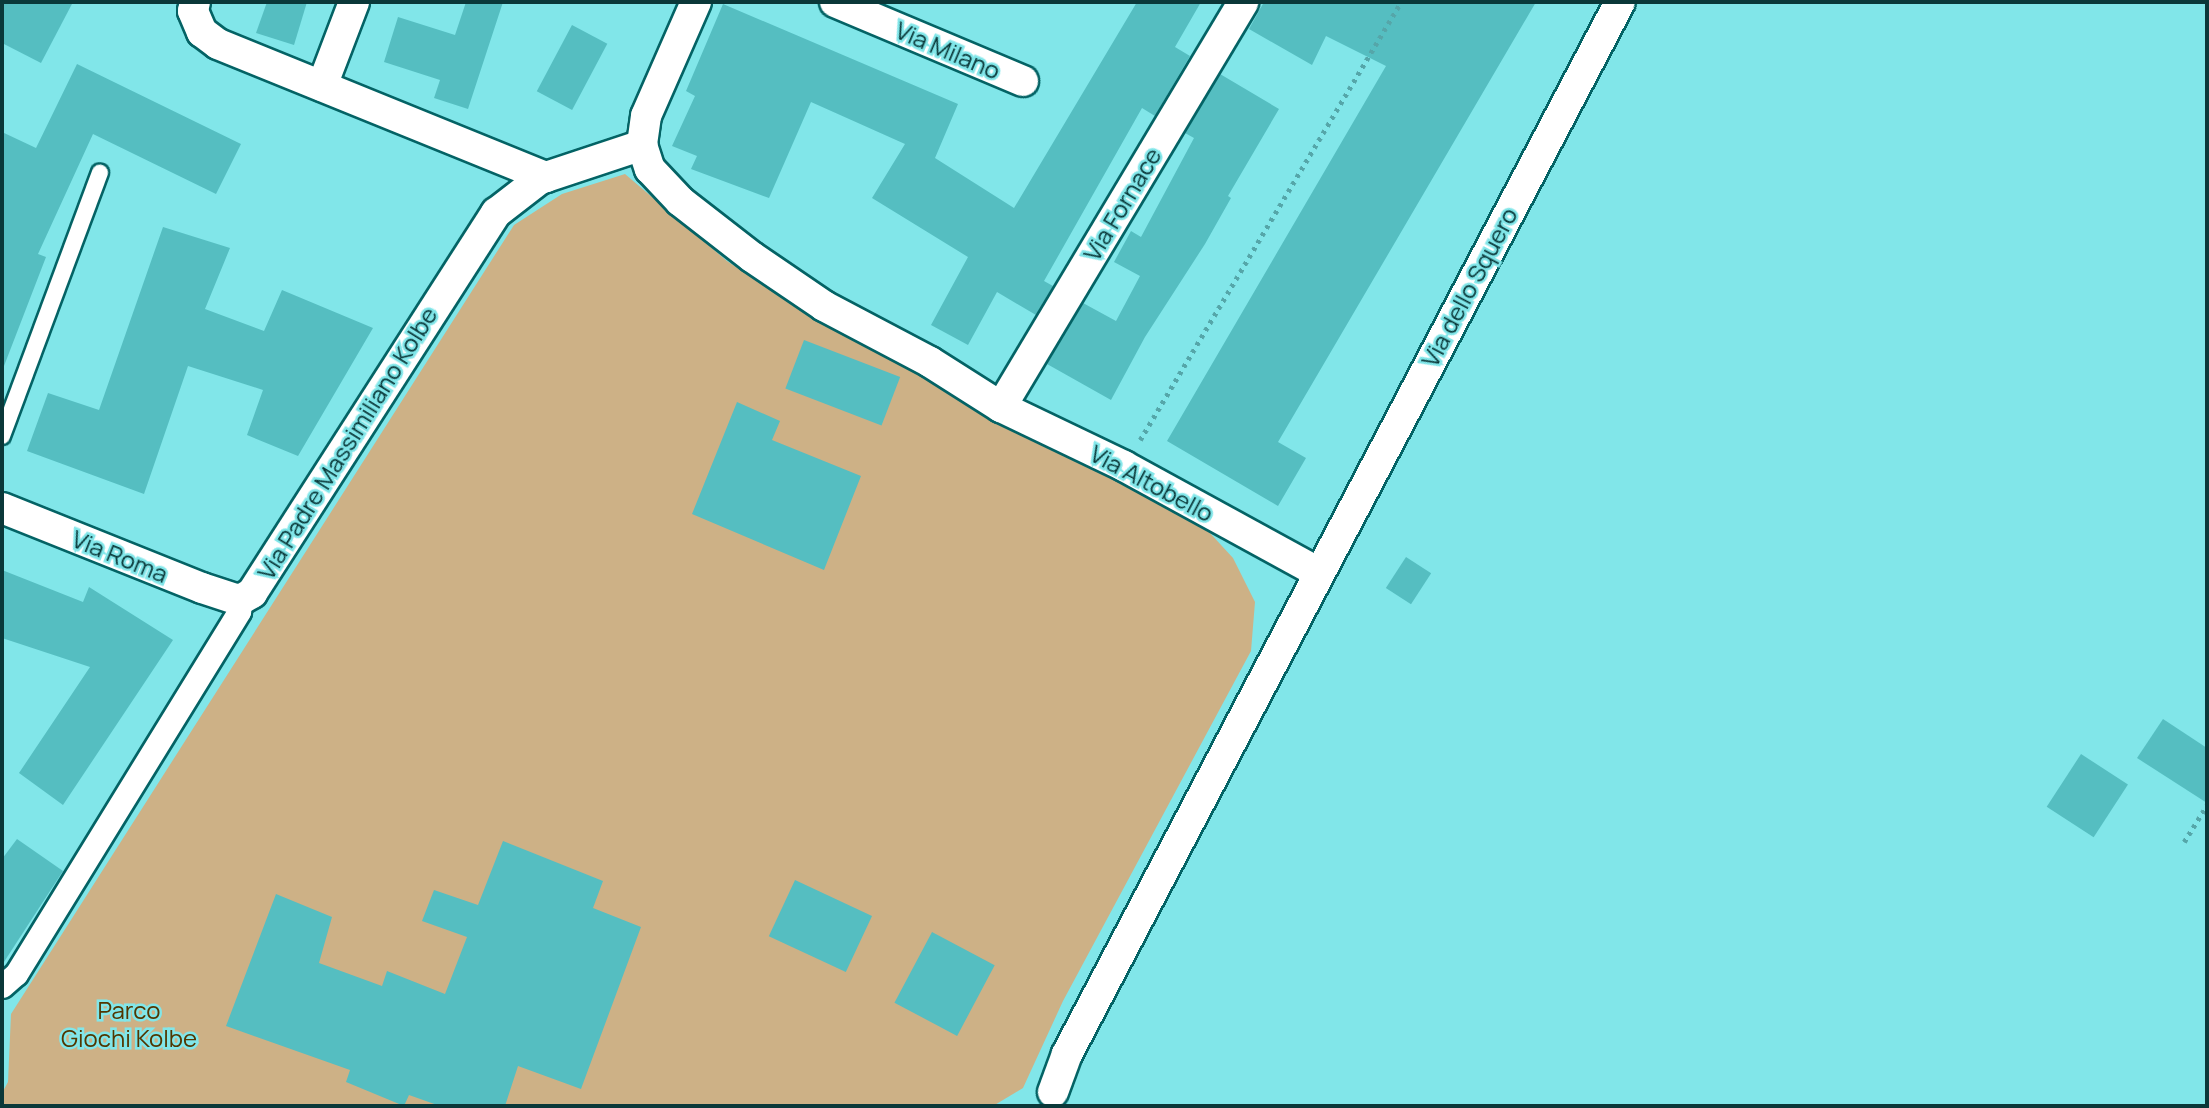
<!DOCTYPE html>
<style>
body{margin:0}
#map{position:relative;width:2209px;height:1108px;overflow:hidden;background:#81e6e9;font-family:Manrope,sans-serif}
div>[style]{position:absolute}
.green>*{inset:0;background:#cdb186}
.building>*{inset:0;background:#55bec1;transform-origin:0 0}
.path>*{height:4.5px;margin-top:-2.25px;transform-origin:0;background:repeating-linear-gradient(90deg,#55a6a9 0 3.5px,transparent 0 8.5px)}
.roads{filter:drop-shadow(2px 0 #046365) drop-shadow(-2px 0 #046365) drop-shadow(0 2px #046365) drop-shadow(0 -2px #046365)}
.service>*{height:16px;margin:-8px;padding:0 8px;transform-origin:8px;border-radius:8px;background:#fff}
.pedestrian>*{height:23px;margin:-11.5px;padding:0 11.5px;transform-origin:11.5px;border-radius:11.5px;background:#fff}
.minor>*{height:30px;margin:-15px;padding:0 15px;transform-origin:15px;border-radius:15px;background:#fff}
span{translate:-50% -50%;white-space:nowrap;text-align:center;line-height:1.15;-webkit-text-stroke:5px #81e6e9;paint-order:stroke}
.street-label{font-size:24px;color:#0a3839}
.park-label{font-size:24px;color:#523600}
.frame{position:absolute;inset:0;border:4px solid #0a3839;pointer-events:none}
</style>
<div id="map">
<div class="green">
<div style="clip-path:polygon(625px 174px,727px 261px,806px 313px,1198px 520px,1233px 558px,1255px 602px,1251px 651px,1063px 1001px,1023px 1088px,993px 1106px,2px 1106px,2px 1093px,8px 1082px,11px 1014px,514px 225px,562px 194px)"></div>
</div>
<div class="building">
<div style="clip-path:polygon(2px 2px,73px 2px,41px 63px,2px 43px)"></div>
<div style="clip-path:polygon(267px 2px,307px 2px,294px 45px,256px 33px)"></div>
<div style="clip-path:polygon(466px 2px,503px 2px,468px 109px,434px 98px,440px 80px,384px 62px,398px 17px,455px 35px)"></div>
<div style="clip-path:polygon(1137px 2px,1201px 2px,1175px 47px,1190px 56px,1155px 116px,1142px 108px,1044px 281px,1053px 286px,1036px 315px,997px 292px,968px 345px,931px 325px,968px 257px,872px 198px,905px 144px,811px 102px,769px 198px,691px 169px,697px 156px,672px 146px,695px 96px,686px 91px,723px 4px,958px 104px,935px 158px,1014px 208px)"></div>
<div style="clip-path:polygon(1264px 2px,1536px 2px,1278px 442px,1306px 458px,1278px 506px,1167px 441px,1386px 66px,1326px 36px,1312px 65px,1249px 29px)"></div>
<div style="left:572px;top:25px;width:40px;height:75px;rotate:28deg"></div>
<div style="clip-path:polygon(77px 64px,241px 144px,216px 194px,93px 134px,38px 254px,46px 257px,4px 366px,2px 366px,2px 132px,36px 148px)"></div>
<div style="clip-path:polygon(1220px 74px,1279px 109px,1228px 196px,1231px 198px,1205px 244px,1145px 337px,1111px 400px,1047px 364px,1083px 303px,1116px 321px,1140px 276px,1114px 262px,1131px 231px,1141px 237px,1194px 138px,1185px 133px)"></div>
<div style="clip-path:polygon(163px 227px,230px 248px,205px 309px,264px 331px,282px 290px,373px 328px,298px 456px,247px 435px,263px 390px,188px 366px,144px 494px,27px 451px,48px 393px,99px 410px)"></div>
<div style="left:804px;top:340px;width:103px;height:52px;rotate:21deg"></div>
<div style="clip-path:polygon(737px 402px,780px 421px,772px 440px,861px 476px,824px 570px,692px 514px)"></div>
<div style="left:1406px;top:557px;width:30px;height:37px;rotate:33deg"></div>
<div style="clip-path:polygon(2px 570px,83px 602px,89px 587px,173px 640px,63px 805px,19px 773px,90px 667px,2px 638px)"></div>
<div style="clip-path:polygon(2163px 719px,2207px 748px,2207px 803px,2137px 758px)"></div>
<div style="left:2081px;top:754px;width:56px;height:63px;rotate:33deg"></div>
<div style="clip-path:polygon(17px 839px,63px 871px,2px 965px,2px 859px)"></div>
<div style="clip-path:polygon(503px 841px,603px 881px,593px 908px,641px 927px,581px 1089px,518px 1066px,505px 1106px,440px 1106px,409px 1095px,404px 1106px,346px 1082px,350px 1070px,226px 1026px,276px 894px,332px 917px,319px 963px,382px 986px,387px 971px,445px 994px,467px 937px,422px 921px,434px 890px,478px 905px)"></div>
<div style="left:795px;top:880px;width:85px;height:62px;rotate:25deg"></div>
<div style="left:932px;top:932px;width:71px;height:80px;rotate:28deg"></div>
</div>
<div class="path">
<div style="left:1140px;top:440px;width:510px;rotate:-59.21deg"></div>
<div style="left:2184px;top:842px;width:44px;rotate:-58.1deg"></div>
</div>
<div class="roads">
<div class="service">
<div style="left:2px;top:436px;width:281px;rotate:-69.6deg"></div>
</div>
<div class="pedestrian">
<div style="left:2px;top:986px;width:18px;rotate:-41deg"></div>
<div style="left:16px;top:974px;width:426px;rotate:-58.4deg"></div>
<div style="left:239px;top:611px;width:11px;rotate:-85deg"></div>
</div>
<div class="minor">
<div style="left:195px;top:2px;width:9px;rotate:103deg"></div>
<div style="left:193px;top:11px;width:23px;rotate:67deg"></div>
<div style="left:202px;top:32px;width:20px;rotate:37deg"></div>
<div style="left:218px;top:44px;width:354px;rotate:22.1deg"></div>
<div style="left:696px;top:2px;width:124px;rotate:113.7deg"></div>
<div style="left:646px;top:116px;width:29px;rotate:98deg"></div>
<div style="left:642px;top:145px;width:25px;rotate:72deg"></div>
<div style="left:650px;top:169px;width:44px;rotate:46.8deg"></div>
<div style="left:680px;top:201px;width:91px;rotate:37.9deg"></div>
<div style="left:752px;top:257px;width:87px;rotate:34.2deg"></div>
<div style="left:824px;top:306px;width:120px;rotate:27.8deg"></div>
<div style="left:930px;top:362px;width:84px;rotate:32.4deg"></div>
<div style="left:1001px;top:407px;width:136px;rotate:25.6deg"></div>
<div style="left:1124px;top:466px;width:221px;rotate:28.7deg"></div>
<div style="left:835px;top:2px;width:204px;rotate:22.8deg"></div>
<div style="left:322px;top:86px;width:90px;rotate:-69.1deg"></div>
<div style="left:1001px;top:407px;width:472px;rotate:-59.1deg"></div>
<div style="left:2px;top:508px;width:215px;rotate:21.8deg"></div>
<div style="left:202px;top:588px;width:40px;rotate:18deg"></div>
<div style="left:240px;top:600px;width:14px;rotate:-30deg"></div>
<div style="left:252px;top:593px;width:452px;rotate:-57.3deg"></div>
<div style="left:496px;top:213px;width:56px;rotate:-37.7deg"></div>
<div style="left:540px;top:179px;width:108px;rotate:-18.4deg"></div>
<div style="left:1053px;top:1092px;width:40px;rotate:-69.8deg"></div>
<div style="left:1067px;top:1054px;width:1188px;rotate:-62.27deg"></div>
</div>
</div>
<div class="street-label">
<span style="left:948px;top:50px;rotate:23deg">Via Milano</span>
<span style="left:1122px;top:204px;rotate:-59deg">Via Fornace</span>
<span style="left:1469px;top:287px;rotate:-62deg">Via dello Squero</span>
<span style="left:347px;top:443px;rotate:-58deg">Via Padre Massimiliano Kolbe</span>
<span style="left:1152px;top:483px;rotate:28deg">Via Altobello</span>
<span style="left:120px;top:556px;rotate:22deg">Via Roma</span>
</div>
<div class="park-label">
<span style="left:129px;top:1024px">Parco<br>Giochi Kolbe</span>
</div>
<div class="frame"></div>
</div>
